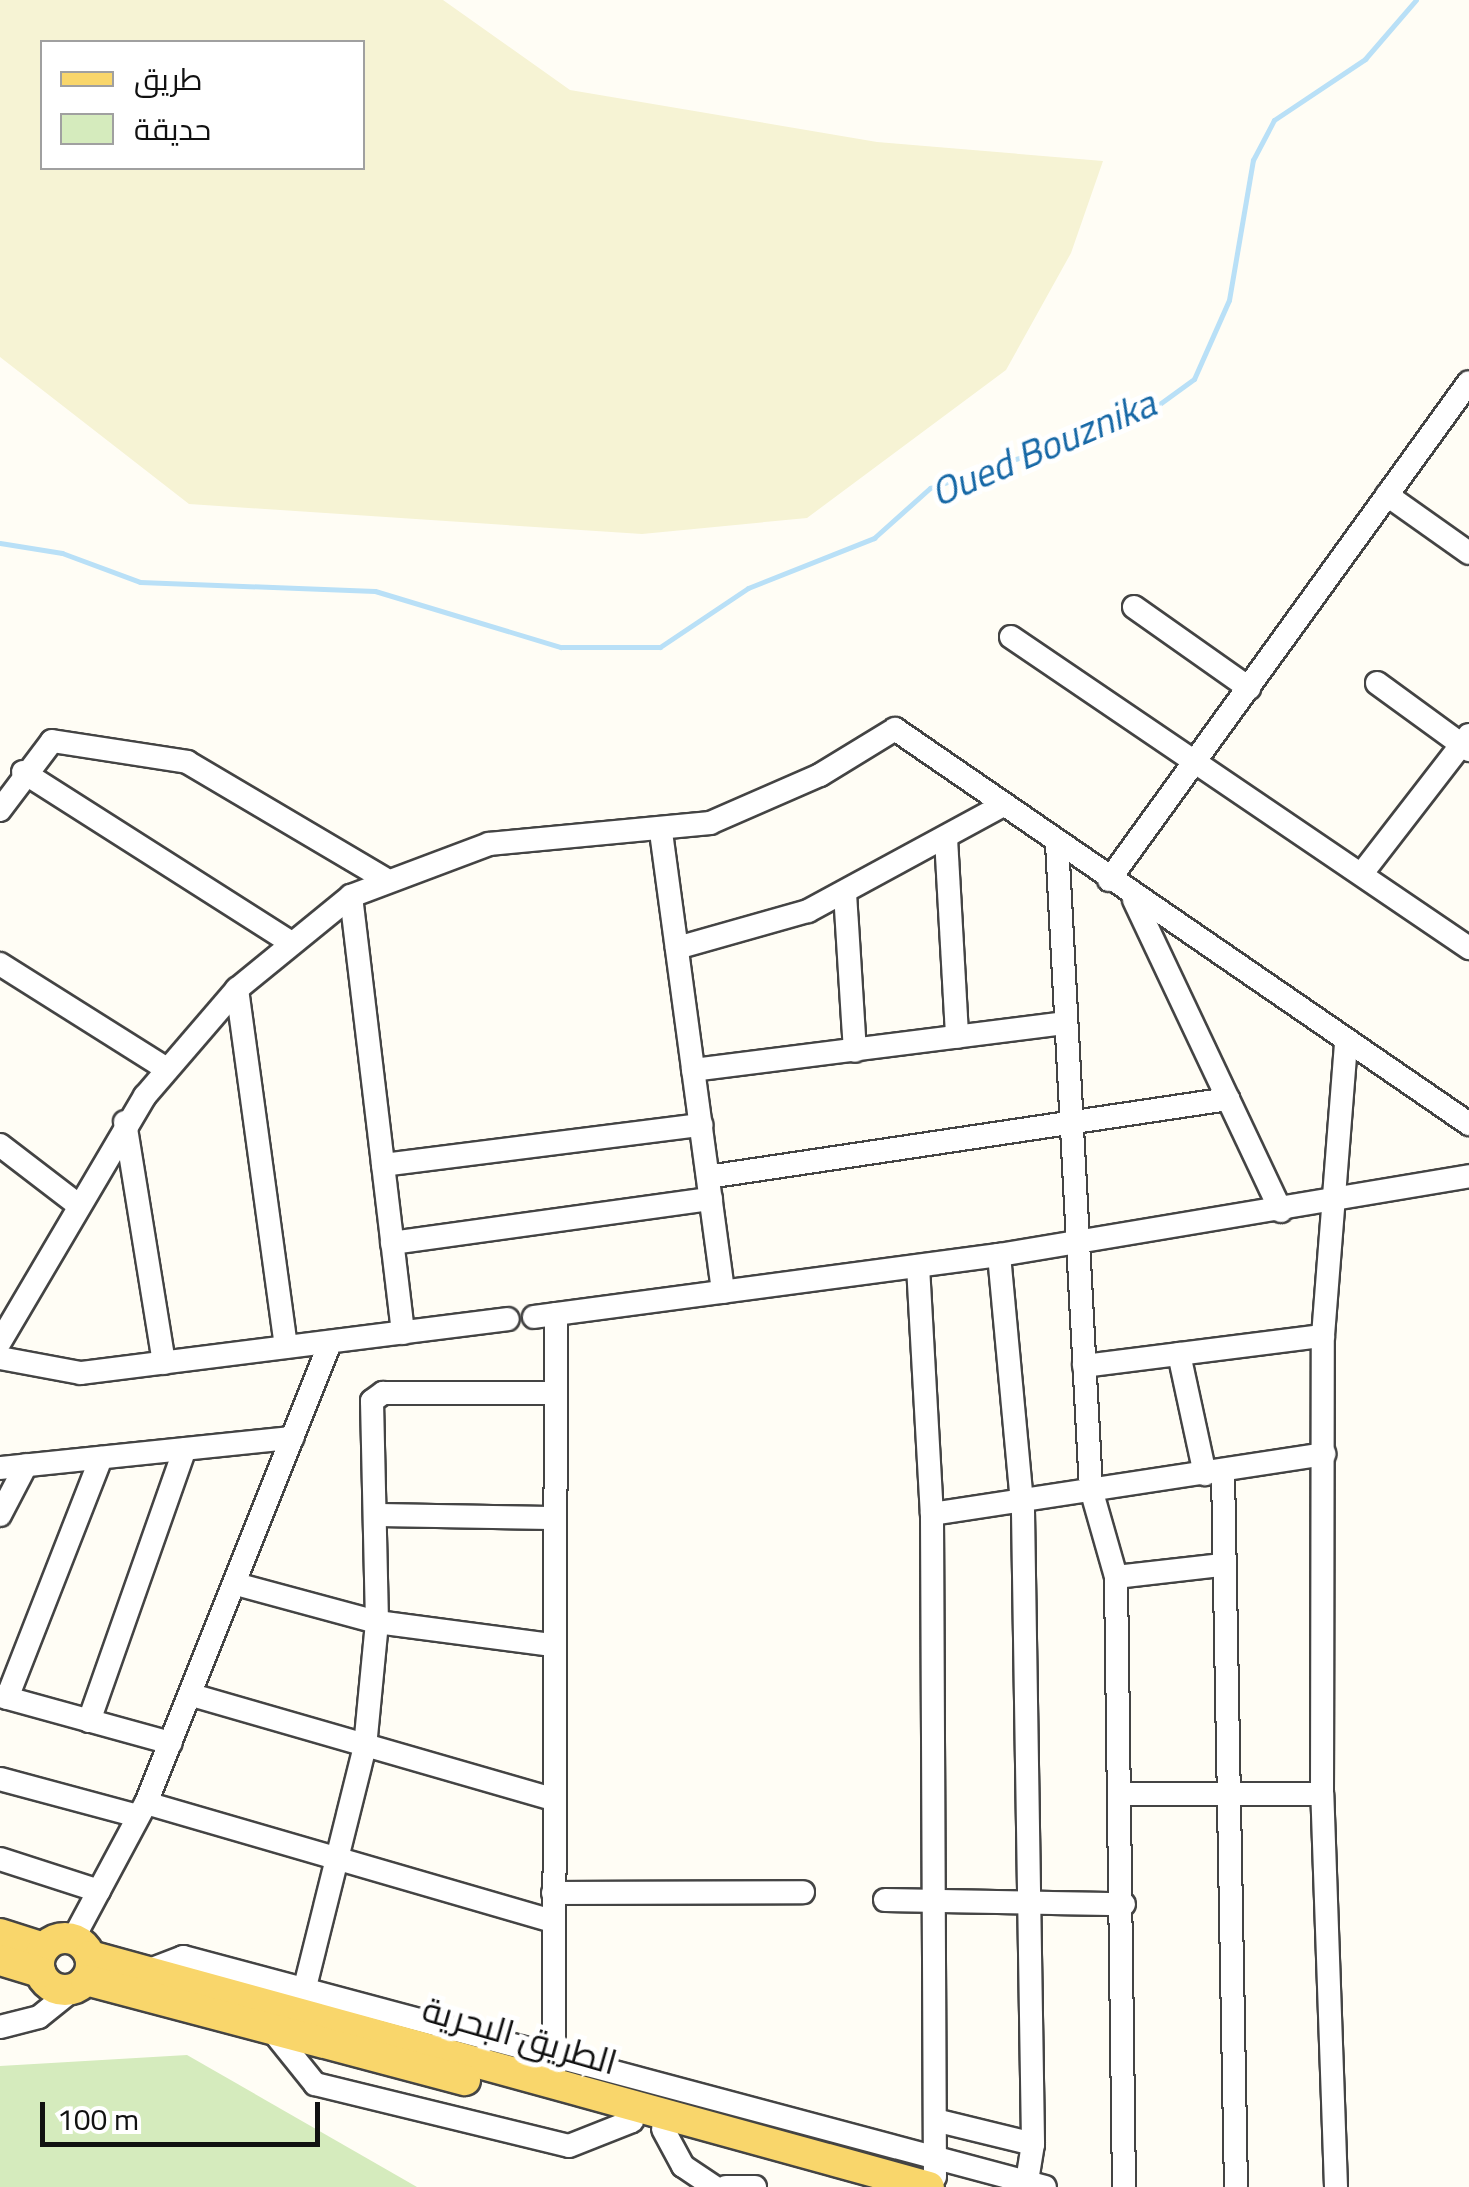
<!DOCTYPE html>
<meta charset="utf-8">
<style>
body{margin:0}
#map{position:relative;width:1469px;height:2187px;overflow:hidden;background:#fffdf5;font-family:Georgia,Cairo,serif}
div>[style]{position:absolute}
.farmland>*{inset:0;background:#f6f3d4}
.green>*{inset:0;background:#d5ebbd}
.stream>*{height:5px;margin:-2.5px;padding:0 2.5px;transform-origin:2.5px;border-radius:2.5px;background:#b9e0f7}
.roads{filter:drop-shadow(2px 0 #444) drop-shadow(-2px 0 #444) drop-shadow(0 2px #444) drop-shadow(0 -2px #444)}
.minor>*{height:22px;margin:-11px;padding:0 11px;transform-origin:11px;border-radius:11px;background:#fff}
.major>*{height:30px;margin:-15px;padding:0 15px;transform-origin:15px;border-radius:15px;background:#f9d66b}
.major>.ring{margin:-15px;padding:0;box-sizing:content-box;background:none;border:30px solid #f9d66b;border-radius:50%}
span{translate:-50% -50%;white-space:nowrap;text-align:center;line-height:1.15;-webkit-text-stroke:10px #fff;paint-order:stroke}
.street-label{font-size:35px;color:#111}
.water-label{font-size:38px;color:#1768a6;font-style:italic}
.legend{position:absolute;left:40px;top:40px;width:325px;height:130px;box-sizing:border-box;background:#fff;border:2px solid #a0a0a0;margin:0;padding:12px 18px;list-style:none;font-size:30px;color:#111}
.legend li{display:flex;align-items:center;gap:20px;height:50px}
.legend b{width:50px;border:2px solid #a0a0a0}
.scale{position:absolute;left:40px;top:2102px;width:280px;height:45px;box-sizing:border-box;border:5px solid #111;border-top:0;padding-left:12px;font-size:30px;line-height:35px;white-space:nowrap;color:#111;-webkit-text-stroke:8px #fff;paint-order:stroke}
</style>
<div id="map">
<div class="farmland">
<div style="clip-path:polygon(evenodd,0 0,443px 0,570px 90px,877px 142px,1103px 161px,1071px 253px,1006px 370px,807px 518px,642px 534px,189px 504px,0 357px,0 0,42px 42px,362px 42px,362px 168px,42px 168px,42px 42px)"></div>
</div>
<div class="green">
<div style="clip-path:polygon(187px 2055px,417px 2187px,0 2187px,0 2066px)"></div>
</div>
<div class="stream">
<div style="left:0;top:543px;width:63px;rotate:9.2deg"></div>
<div style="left:62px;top:553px;width:83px;rotate:20.4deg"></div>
<div style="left:140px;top:582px;width:235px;rotate:2.2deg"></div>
<div style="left:375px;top:591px;width:194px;rotate:16.8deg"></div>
<div style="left:561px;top:647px;width:99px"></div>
<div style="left:660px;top:647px;width:106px;rotate:-33.8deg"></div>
<div style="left:748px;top:588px;width:136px;rotate:-21.6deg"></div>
<div style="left:874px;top:538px;width:75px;rotate:-41.8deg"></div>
<div style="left:930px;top:488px;width:225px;rotate:-18.7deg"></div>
<div style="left:1143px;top:416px;width:63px;rotate:-36deg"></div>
<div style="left:1194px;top:379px;width:86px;rotate:-66.1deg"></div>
<div style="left:1229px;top:300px;width:142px;rotate:-80.3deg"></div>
<div style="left:1253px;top:160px;width:45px;rotate:-62.3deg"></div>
<div style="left:1274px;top:120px;width:110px;rotate:-33.8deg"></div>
<div style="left:1365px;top:59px;width:78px;rotate:-49.2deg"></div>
</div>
<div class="roads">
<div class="minor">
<div style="left:1387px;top:495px;width:100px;rotate:35.3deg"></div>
<div style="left:1134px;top:607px;width:141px;rotate:35.2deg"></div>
<div style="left:1011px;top:637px;width:554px;rotate:34.18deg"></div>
<div style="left:1377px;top:683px;width:114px;rotate:36.1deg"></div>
<div style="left:23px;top:772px;width:317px;rotate:32.5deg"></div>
<div style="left:0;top:810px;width:86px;rotate:-53deg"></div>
<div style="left:52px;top:741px;width:137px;rotate:8.8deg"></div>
<div style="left:187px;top:762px;width:228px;rotate:30.6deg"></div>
<div style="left:661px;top:832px;width:464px;rotate:82.3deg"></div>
<div style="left:946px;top:838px;width:199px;rotate:86.8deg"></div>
<div style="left:1057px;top:843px;width:647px;rotate:86.99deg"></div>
<div style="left:1091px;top:1489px;width:91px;rotate:74.1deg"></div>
<div style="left:1116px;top:1577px;width:610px;rotate:89.25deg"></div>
<div style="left:1363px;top:872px;width:173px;rotate:-52.3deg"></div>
<div style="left:1109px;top:880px;width:614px;rotate:-54.14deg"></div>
<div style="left:845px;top:893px;width:158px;rotate:86.4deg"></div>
<div style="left:351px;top:896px;width:440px;rotate:83.2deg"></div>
<div style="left:1134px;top:900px;width:344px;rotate:64.7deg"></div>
<div style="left:677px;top:948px;width:136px;rotate:-15.8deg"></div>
<div style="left:808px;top:911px;width:222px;rotate:-28.5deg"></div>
<div style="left:0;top:964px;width:197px;rotate:32.2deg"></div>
<div style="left:237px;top:989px;width:361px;rotate:82.2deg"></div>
<div style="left:693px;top:1070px;width:373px;rotate:-7.2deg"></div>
<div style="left:125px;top:1122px;width:244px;rotate:80.8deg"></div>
<div style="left:0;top:1145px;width:97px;rotate:37.5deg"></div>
<div style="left:383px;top:1165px;width:321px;rotate:-7.2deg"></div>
<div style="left:708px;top:1177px;width:526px;rotate:-8.53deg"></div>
<div style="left:392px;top:1243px;width:322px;rotate:-7.9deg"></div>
<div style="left:999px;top:1255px;width:258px;rotate:84.7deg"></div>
<div style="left:1023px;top:1512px;width:632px;rotate:89.09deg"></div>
<div style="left:1033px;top:2144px;width:44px;rotate:99.2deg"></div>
<div style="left:918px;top:1266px;width:252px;rotate:86.8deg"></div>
<div style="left:932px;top:1518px;width:659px;rotate:89.74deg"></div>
<div style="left:534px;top:1317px;width:469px;rotate:-7.6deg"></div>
<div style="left:999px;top:1255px;width:477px;rotate:-9.5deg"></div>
<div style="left:0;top:1342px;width:286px;rotate:-59.5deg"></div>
<div style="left:145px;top:1096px;width:141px;rotate:-49.3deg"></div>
<div style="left:237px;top:989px;width:147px;rotate:-39.2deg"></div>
<div style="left:351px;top:896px;width:147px;rotate:-20.6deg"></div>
<div style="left:489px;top:844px;width:222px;rotate:-5.4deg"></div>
<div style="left:710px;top:823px;width:120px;rotate:-23.6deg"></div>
<div style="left:820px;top:775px;width:88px;rotate:-31.5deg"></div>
<div style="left:895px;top:729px;width:697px;rotate:34.53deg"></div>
<div style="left:1179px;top:1354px;width:123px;rotate:77.8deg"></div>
<div style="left:0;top:1358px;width:82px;rotate:10.5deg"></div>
<div style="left:81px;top:1373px;width:430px;rotate:-7.2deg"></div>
<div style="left:1084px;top:1366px;width:241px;rotate:-7.2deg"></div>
<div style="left:0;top:1468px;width:294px;rotate:-5.9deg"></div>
<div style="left:1223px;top:1472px;width:715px;rotate:88.96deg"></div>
<div style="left:932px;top:1514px;width:397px;rotate:-8.7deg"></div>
<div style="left:0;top:1515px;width:56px;rotate:-62.5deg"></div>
<div style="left:376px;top:1515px;width:177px;rotate:1deg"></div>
<div style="left:1116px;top:1577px;width:107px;rotate:-6.5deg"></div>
<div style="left:236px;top:1584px;width:146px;rotate:15.1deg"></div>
<div style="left:377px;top:1622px;width:177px;rotate:7.5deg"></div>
<div style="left:192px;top:1695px;width:375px;rotate:16.1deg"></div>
<div style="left:0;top:1696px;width:177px;rotate:15.4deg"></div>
<div style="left:7px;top:1698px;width:258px;rotate:-68.6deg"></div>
<div style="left:89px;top:1721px;width:288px;rotate:-70.6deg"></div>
<div style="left:0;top:1779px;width:143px;rotate:15deg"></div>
<div style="left:1125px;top:1794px;width:197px"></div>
<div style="left:146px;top:1803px;width:424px;rotate:16.2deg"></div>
<div style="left:0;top:1859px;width:104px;rotate:17.9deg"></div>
<div style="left:553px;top:1893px;width:250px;rotate:-0.2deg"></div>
<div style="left:885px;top:1900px;width:239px;rotate:1deg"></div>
<div style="left:73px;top:1939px;width:154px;rotate:-61.8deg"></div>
<div style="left:146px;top:1803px;width:496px;rotate:-68.2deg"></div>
<div style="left:147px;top:1971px;width:39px;rotate:-21deg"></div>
<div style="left:183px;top:1957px;width:892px;rotate:14.94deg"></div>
<div style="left:301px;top:2003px;width:264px;rotate:-76deg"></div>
<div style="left:365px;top:1747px;width:126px;rotate:-84.5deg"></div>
<div style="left:377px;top:1622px;width:221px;rotate:-91.3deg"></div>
<div style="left:372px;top:1401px;width:14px;rotate:-36deg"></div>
<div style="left:383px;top:1393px;width:172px"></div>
<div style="left:0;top:2027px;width:40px;rotate:-14.4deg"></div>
<div style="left:39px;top:2017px;width:46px;rotate:-38.9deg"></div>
<div style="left:270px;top:2028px;width:72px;rotate:51.2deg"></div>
<div style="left:315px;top:2084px;width:261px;rotate:13.7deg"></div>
<div style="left:569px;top:2146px;width:68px;rotate:-21.6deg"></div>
<div style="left:554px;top:2071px;width:757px;rotate:-89.85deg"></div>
<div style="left:939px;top:2121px;width:97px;rotate:13.7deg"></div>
<div style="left:663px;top:2129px;width:42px;rotate:61.6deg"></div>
<div style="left:683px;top:2166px;width:37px;rotate:34deg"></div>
<div style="left:726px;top:2187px;width:29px"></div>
<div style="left:1336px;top:2187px;width:393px;rotate:-92deg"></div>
<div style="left:1322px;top:1794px;width:458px;rotate:-89.9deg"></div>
<div style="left:1323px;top:1336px;width:291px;rotate:-85.5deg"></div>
</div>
<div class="major">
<div style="left:0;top:1934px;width:46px;rotate:17.7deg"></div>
<div class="ring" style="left:39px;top:1938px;width:22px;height:22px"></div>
<div style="left:90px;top:1956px;width:870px;rotate:15.39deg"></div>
<div style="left:0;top:1960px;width:42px;rotate:16.7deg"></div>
<div style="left:86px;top:1980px;width:392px;rotate:14.8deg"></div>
</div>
</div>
<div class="street-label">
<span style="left:520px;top:2035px;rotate:16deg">الطريق البحرية</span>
</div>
<div class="water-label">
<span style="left:1043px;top:448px;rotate:-23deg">Oued Bouznika</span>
</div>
<ul class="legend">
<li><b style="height:12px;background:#f9d66b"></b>طريق</li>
<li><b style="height:28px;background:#d5ebbd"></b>حديقة</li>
</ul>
<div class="scale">100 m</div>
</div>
